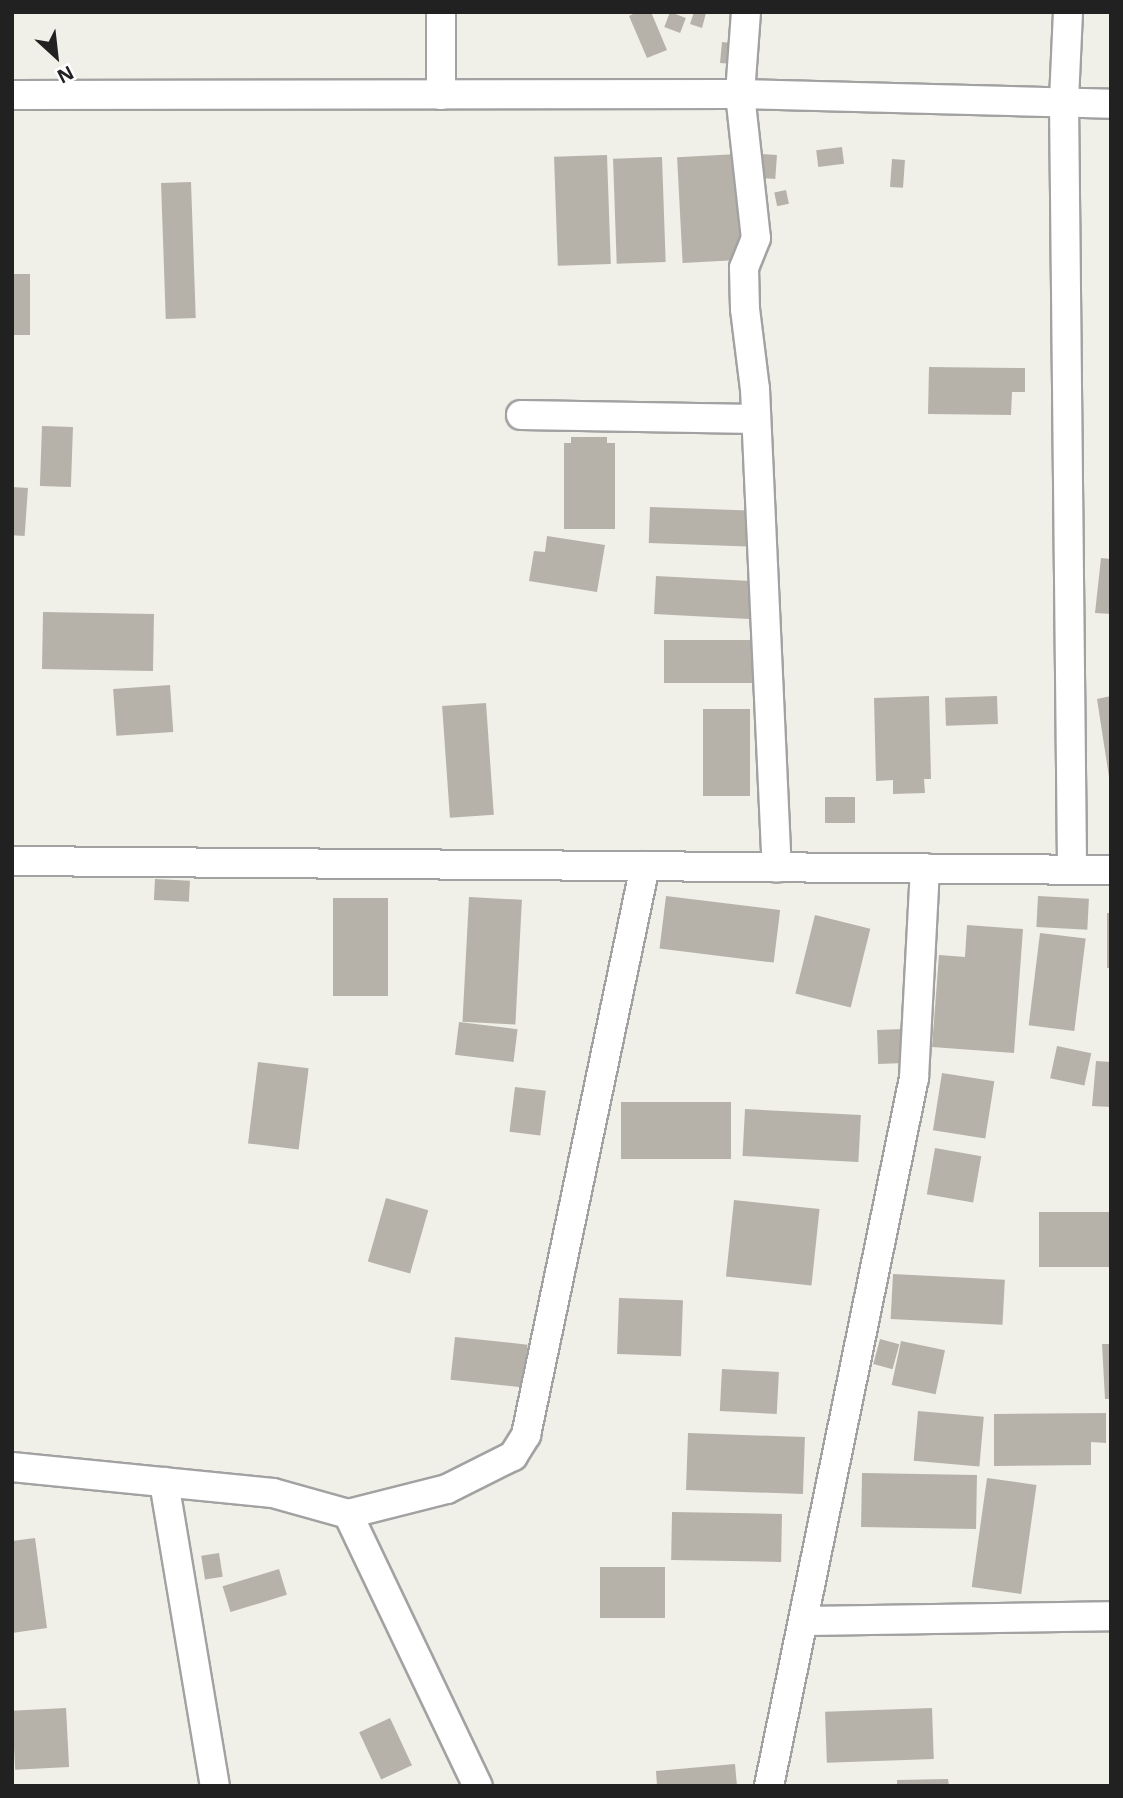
<!DOCTYPE html>
<style>
body{margin:0}
#map{position:relative;width:1123px;height:1798px;overflow:hidden;background:#f0f0e8;font-family:"Open Sans",sans-serif}
div>[style]{position:absolute}
.building>*{inset:0;background:#b6b2aa;transform-origin:0 0}
.roads{filter:drop-shadow(2px 0 #a2a2a2) drop-shadow(-2px 0 #a2a2a2) drop-shadow(0 2px #a2a2a2) drop-shadow(0 -2px #a2a2a2)}
.street>*{height:28px;margin:-14px;padding:0 14px;transform-origin:14px;border-radius:14px;background:#fff}
span{translate:-50% -50%;white-space:nowrap;text-align:center;line-height:1.15;-webkit-text-stroke:5px #fff;paint-order:stroke}
.frame{position:absolute;inset:0;border:14px solid #212121;pointer-events:none}
.north{position:absolute;left:21px;top:21px;width:70px;height:70px;-webkit-text-stroke:5px #fff;paint-order:stroke;rotate:153deg;font-size:19px;font-weight:700;line-height:28px;text-align:center;color:#212121}
.north::after{content:'';display:block;margin:auto;width:24px;height:32px;background:#212121;clip-path:polygon(50% 0,100% 100%,50% 72%,0 100%)}
</style>
<div id="map">
<div class="building">
<div style="clip-path:polygon(637px 12px,651px 12px,667px 50px,647px 58px,629px 16px)"></div>
<div style="left:670px;top:12px;width:17px;height:16px;rotate:21deg"></div>
<div style="clip-path:polygon(694px 12px,706px 13px,702px 28px,690px 24px)"></div>
<div style="clip-path:polygon(722px 42px,731px 43px,734px 64px,720px 63px)"></div>
<div style="left:842px;top:147px;width:17px;height:26px;rotate:83deg"></div>
<div style="left:738px;top:154px;width:106px;height:61px;rotate:87deg"></div>
<div style="left:762px;top:154px;width:15px;height:24px;rotate:4deg"></div>
<div style="left:607px;top:155px;width:109px;height:53px;rotate:88deg"></div>
<div style="left:662px;top:157px;width:105px;height:49px;rotate:88deg"></div>
<div style="left:892px;top:159px;width:13px;height:28px;rotate:4deg"></div>
<div style="left:191px;top:182px;width:136px;height:30px;rotate:88deg"></div>
<div style="left:786px;top:190px;width:14px;height:12px;rotate:78deg"></div>
<div style="left:12px;top:274px;width:18px;height:61px"></div>
<div style="clip-path:polygon(929px 367px,1025px 368px,1025px 392px,1012px 392px,1011px 415px,928px 414px)"></div>
<div style="left:42px;top:426px;width:31px;height:60px;rotate:2deg"></div>
<div style="clip-path:polygon(571px 437px,607px 437px,607px 443px,615px 443px,615px 529px,564px 529px,564px 443px,571px 443px)"></div>
<div style="left:12px;top:487px;width:16px;height:48px;rotate:4deg"></div>
<div style="left:650px;top:507px;width:106px;height:36px;rotate:2deg"></div>
<div style="clip-path:polygon(547px 536px,605px 545px,597px 592px,529px 581px,534px 551px,545px 552px)"></div>
<div style="clip-path:polygon(1101px 558px,1111px 559px,1111px 614px,1095px 613px)"></div>
<div style="left:656px;top:576px;width:100px;height:38px;rotate:3deg"></div>
<div style="left:43px;top:612px;width:111px;height:57px;rotate:1deg"></div>
<div style="left:756px;top:640px;width:43px;height:92px;rotate:90deg"></div>
<div style="left:170px;top:685px;width:47px;height:57px;rotate:86deg"></div>
<div style="clip-path:polygon(929px 696px,931px 779px,924px 779px,925px 793px,893px 794px,893px 780px,876px 781px,874px 698px)"></div>
<div style="left:997px;top:696px;width:28px;height:52px;rotate:88deg"></div>
<div style="clip-path:polygon(1111px 696px,1111px 776px,1109px 777px,1097px 699px)"></div>
<div style="left:486px;top:703px;width:112px;height:44px;rotate:86deg"></div>
<div style="left:703px;top:709px;width:47px;height:87px"></div>
<div style="left:855px;top:797px;width:26px;height:30px;rotate:90deg"></div>
<div style="left:155px;top:879px;width:35px;height:21px;rotate:3deg"></div>
<div style="left:666px;top:896px;width:115px;height:53px;rotate:7deg"></div>
<div style="left:1038px;top:896px;width:51px;height:31px;rotate:3deg"></div>
<div style="left:469px;top:897px;width:53px;height:125px;rotate:3deg"></div>
<div style="left:333px;top:898px;width:55px;height:98px"></div>
<div style="left:1107px;top:913px;width:4px;height:55px"></div>
<div style="left:815px;top:915px;width:57px;height:81px;rotate:14deg"></div>
<div style="clip-path:polygon(967px 925px,1023px 929px,1014px 1053px,932px 1047px,939px 955px,965px 957px)"></div>
<div style="left:1040px;top:933px;width:46px;height:93px;rotate:7deg"></div>
<div style="left:459px;top:1022px;width:59px;height:33px;rotate:7deg"></div>
<div style="left:904px;top:1029px;width:34px;height:27px;rotate:88deg"></div>
<div style="left:1057px;top:1046px;width:35px;height:33px;rotate:12deg"></div>
<div style="clip-path:polygon(1096px 1061px,1111px 1062px,1111px 1107px,1092px 1106px)"></div>
<div style="left:258px;top:1062px;width:51px;height:82px;rotate:7deg"></div>
<div style="left:942px;top:1073px;width:53px;height:58px;rotate:9deg"></div>
<div style="left:515px;top:1087px;width:31px;height:45px;rotate:7deg"></div>
<div style="left:621px;top:1102px;width:110px;height:57px"></div>
<div style="left:745px;top:1109px;width:116px;height:47px;rotate:3deg"></div>
<div style="left:935px;top:1148px;width:47px;height:47px;rotate:10deg"></div>
<div style="left:386px;top:1198px;width:44px;height:66px;rotate:16deg"></div>
<div style="left:734px;top:1200px;width:86px;height:77px;rotate:6deg"></div>
<div style="left:1111px;top:1212px;width:55px;height:72px;rotate:90deg"></div>
<div style="left:893px;top:1274px;width:112px;height:45px;rotate:3deg"></div>
<div style="left:619px;top:1298px;width:64px;height:56px;rotate:2deg"></div>
<div style="left:455px;top:1337px;width:73px;height:43px;rotate:6deg"></div>
<div style="left:880px;top:1339px;width:20px;height:26px;rotate:15deg"></div>
<div style="left:901px;top:1341px;width:45px;height:45px;rotate:12deg"></div>
<div style="clip-path:polygon(1102px 1344px,1111px 1344px,1111px 1399px,1105px 1399px)"></div>
<div style="left:722px;top:1369px;width:57px;height:42px;rotate:3deg"></div>
<div style="left:918px;top:1411px;width:66px;height:50px;rotate:5deg"></div>
<div style="clip-path:polygon(1106px 1413px,1106px 1443px,1091px 1442px,1091px 1465px,994px 1466px,994px 1414px)"></div>
<div style="left:688px;top:1433px;width:117px;height:57px;rotate:2deg"></div>
<div style="left:862px;top:1473px;width:115px;height:54px;rotate:1deg"></div>
<div style="left:987px;top:1478px;width:50px;height:110px;rotate:8deg"></div>
<div style="left:672px;top:1512px;width:110px;height:48px;rotate:1deg"></div>
<div style="clip-path:polygon(35px 1538px,47px 1628px,12px 1633px,12px 1541px)"></div>
<div style="left:219px;top:1553px;width:24px;height:18px;rotate:81deg"></div>
<div style="left:665px;top:1567px;width:51px;height:65px;rotate:90deg"></div>
<div style="left:279px;top:1569px;width:27px;height:59px;rotate:73deg"></div>
<div style="left:66px;top:1708px;width:59px;height:54px;rotate:87deg"></div>
<div style="left:932px;top:1708px;width:51px;height:107px;rotate:88deg"></div>
<div style="left:390px;top:1718px;width:52px;height:34px;rotate:65deg"></div>
<div style="clip-path:polygon(735px 1764px,737px 1786px,657px 1786px,656px 1771px)"></div>
<div style="clip-path:polygon(948px 1779px,949px 1786px,897px 1786px,897px 1780px)"></div>
</div>
<div class="roads">
<div class="street">
<div style="left:746px;top:12px;width:82px;rotate:94.2deg"></div>
<div style="left:740px;top:94px;width:145px;rotate:83.7deg"></div>
<div style="left:756px;top:238px;width:32px;rotate:112deg"></div>
<div style="left:744px;top:268px;width:41px;rotate:88.6deg"></div>
<div style="left:745px;top:309px;width:81px;rotate:82.9deg"></div>
<div style="left:755px;top:389px;width:479px;rotate:87.4deg"></div>
<div style="left:1068px;top:12px;width:88px;rotate:92.6deg"></div>
<div style="left:1064px;top:100px;width:770px;rotate:89.4deg"></div>
<div style="left:12px;top:95px;width:728px;rotate:-0.08deg"></div>
<div style="left:740px;top:94px;width:371px;rotate:1.5deg"></div>
<div style="left:441px;top:95px;width:83px;rotate:-90deg"></div>
<div style="left:521px;top:415px;width:235px;rotate:1deg"></div>
<div style="left:12px;top:861px;width:1099px;rotate:0.47deg"></div>
<div style="left:12px;top:1467px;width:262px;rotate:5.7deg"></div>
<div style="left:273px;top:1493px;width:78px;rotate:15.6deg"></div>
<div style="left:348px;top:1514px;width:102px;rotate:-14.2deg"></div>
<div style="left:447px;top:1489px;width:74px;rotate:-26.6deg"></div>
<div style="left:513px;top:1456px;width:25px;rotate:-58deg"></div>
<div style="left:526px;top:1435px;width:581px;rotate:-78.19deg"></div>
<div style="left:164px;top:1482px;width:308px;rotate:80.5deg"></div>
<div style="left:348px;top:1514px;width:301px;rotate:64.5deg"></div>
<div style="left:805px;top:1621px;width:306px;rotate:-0.9deg"></div>
<div style="left:769px;top:1786px;width:723px;rotate:-78.43deg"></div>
<div style="left:914px;top:1078px;width:210px;rotate:-87deg"></div>
</div>
</div>
<div class="frame"></div>
<div class="north">N</div>
</div>
